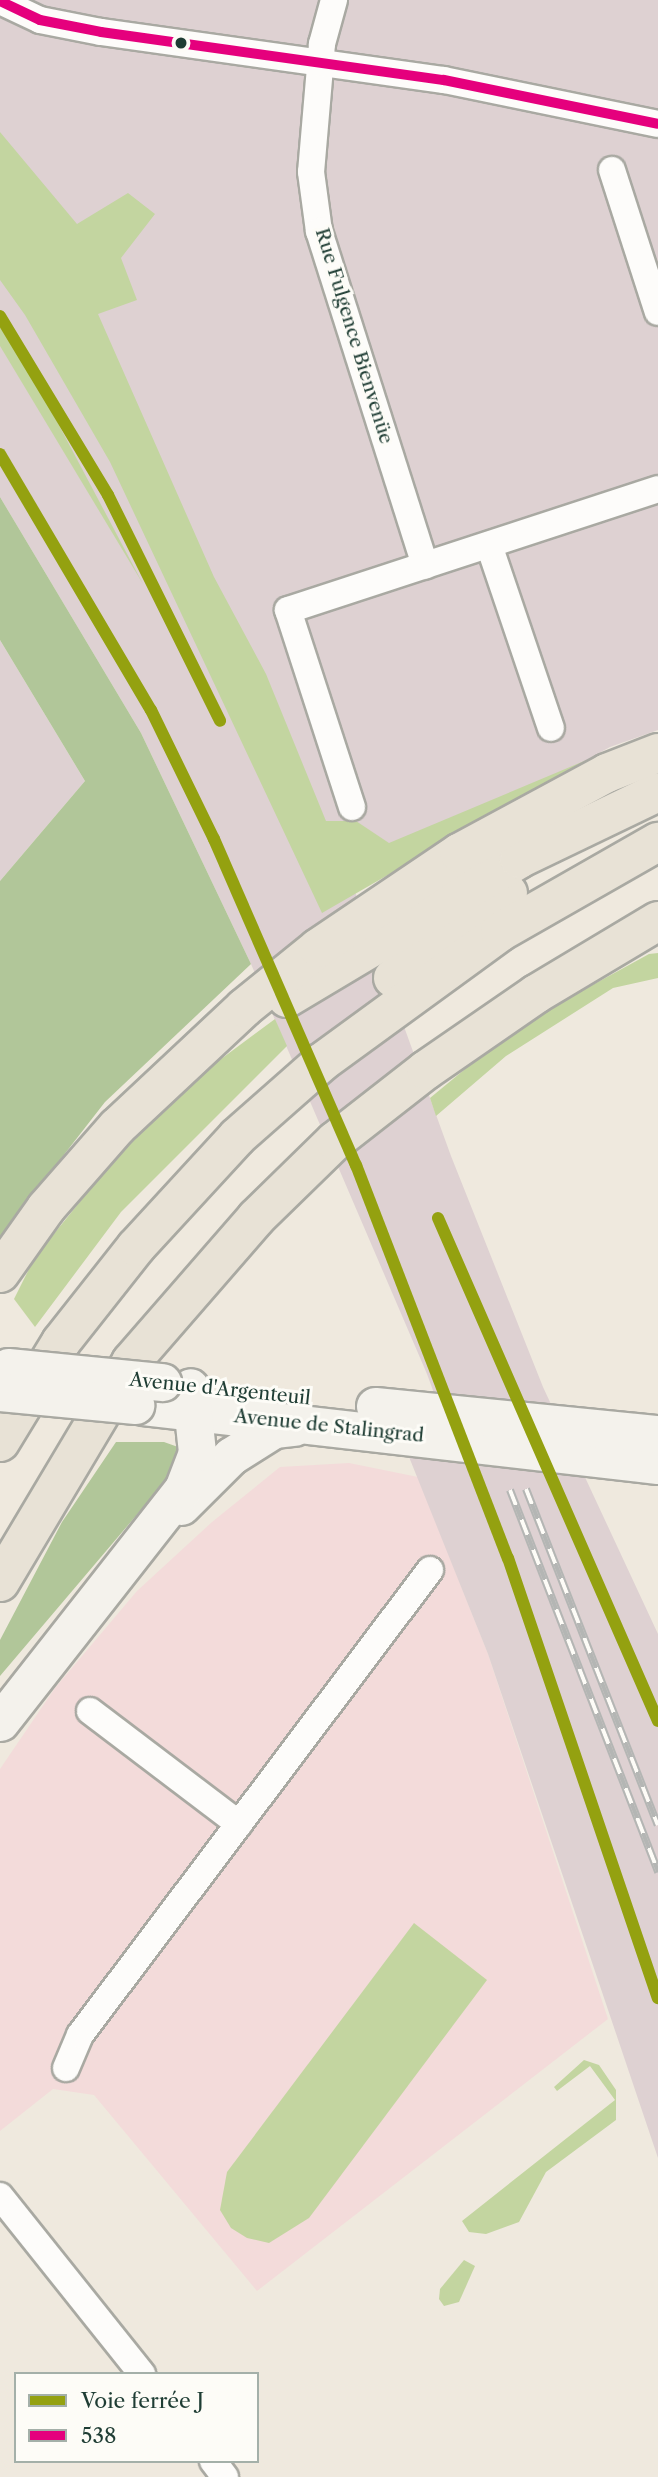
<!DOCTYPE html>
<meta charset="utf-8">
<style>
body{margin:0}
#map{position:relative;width:658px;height:2477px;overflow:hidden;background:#efe9de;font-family:"Libre Caslon Text",serif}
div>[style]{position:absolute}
.built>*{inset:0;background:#f3dbda}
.industrial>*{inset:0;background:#ded1d2}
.green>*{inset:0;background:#c3d5a0}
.forest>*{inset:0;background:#b1c699}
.roads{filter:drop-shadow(2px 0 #a9a9a2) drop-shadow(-2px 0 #a9a9a2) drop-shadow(0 2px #a9a9a2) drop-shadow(0 -2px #a9a9a2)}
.street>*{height:26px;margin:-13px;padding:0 13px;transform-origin:13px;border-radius:13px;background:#fdfcfa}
.secondary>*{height:37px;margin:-18.5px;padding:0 18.5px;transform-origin:18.5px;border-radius:18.5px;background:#f4f2ec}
.highway>*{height:38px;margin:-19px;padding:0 19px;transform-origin:19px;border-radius:19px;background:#e8e2d6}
.rail>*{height:8px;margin-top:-4px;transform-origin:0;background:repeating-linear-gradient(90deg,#fdfcf7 0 16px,#b4b6b4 0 32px);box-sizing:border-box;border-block:2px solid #b4b6b4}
.bridges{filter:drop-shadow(2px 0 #a9a9a2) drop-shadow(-2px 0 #a9a9a2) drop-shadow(0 2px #a9a9a2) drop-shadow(0 -2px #a9a9a2)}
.secondary-bridge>*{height:37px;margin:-18.5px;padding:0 18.5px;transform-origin:18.5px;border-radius:18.5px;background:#f4f2ec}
.bus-1>*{height:10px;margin:-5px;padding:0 5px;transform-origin:5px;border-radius:5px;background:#e5007d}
.rail-1>*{height:12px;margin:-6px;padding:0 6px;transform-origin:6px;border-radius:6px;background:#94a110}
.dots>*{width:19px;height:19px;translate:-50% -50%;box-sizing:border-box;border:4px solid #fdfcf7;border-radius:50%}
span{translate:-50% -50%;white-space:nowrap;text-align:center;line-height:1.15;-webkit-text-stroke:6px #fdfcf7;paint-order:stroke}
.street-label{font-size:19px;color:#1f3d34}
.legend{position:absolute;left:14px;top:2372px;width:245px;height:91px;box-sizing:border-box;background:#fdfcf7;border:2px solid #a4b0a9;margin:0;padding:9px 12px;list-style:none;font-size:21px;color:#1f3d34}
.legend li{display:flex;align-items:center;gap:14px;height:35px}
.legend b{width:35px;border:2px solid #a4b0a9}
</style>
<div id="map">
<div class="built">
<div style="clip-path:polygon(349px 1463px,418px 1477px,488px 1654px,608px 2019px,257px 2291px,94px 2095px,53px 2089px,0 2131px,0 1769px,55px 1688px,137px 1591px,212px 1522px,280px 1467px)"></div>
</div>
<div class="industrial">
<div style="clip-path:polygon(0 0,658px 0,658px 730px,610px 747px,354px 889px,451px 1156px,543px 1387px,658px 1634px,658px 2158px,488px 1654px,391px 1412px,443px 1418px,427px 1374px,251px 964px,141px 733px,0 497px)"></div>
<div style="clip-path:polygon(0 640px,85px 781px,0 881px)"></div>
</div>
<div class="green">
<div style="clip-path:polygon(0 132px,77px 224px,128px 193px,155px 214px,121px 258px,137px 300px,98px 314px,214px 577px,266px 674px,326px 821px,356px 821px,389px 843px,589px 759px,322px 913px,110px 462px,25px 315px,0 280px)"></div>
<div style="clip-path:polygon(0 327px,35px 380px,143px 584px,0 346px)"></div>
<div style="clip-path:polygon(658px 953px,658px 978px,613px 988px,506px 1056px,436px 1116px,430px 1098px,516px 1027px,649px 954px)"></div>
<div style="clip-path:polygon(275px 1019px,287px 1046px,121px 1212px,35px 1327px,14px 1299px,35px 1257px,127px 1144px,201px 1074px)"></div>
<div style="clip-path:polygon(414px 1923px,487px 1980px,309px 2218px,269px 2243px,247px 2238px,231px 2228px,220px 2210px,227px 2172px)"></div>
<div style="clip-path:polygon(584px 2060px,599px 2065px,616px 2090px,616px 2120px,546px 2172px,519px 2222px,486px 2234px,469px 2232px,462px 2221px,615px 2100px,590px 2066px,557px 2091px,554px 2087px)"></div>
<div style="clip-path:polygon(464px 2260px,475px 2266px,459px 2302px,444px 2306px,439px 2299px,440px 2289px)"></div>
</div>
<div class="forest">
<div style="clip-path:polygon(0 497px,141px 733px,251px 964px,105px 1102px,0 1237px,0 881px,85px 781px,0 640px)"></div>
<div style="clip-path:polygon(116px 1442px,164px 1442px,178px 1447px,184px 1461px,176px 1480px,140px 1511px,0 1676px,0 1640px,62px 1522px)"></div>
</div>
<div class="roads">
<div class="street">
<div style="left:334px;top:0;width:46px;rotate:105.3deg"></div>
<div style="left:322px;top:44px;width:128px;rotate:94.9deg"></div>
<div style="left:311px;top:172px;width:60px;rotate:82.3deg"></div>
<div style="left:319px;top:231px;width:351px;rotate:72.4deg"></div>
<div style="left:0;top:1px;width:44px;rotate:25.4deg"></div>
<div style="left:40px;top:20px;width:62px;rotate:11.1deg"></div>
<div style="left:101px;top:32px;width:346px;rotate:8deg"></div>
<div style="left:444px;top:80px;width:218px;rotate:11.6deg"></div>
<div style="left:612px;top:170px;width:149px;rotate:72.1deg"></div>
<div style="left:489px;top:545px;width:193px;rotate:71.3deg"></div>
<div style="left:352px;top:807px;width:207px;rotate:-108deg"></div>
<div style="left:288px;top:610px;width:389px;rotate:-18.1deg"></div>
<div style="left:90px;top:1711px;width:187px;rotate:37.2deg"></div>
<div style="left:66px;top:2068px;width:36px;rotate:-67deg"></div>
<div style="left:80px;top:2035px;width:582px;rotate:-53.03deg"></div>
<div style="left:0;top:2196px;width:228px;rotate:51.4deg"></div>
<div style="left:213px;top:2461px;width:20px;rotate:53deg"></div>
</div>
<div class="secondary">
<div style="left:143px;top:1406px;width:518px;rotate:6.54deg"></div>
<div style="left:375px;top:1406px;width:284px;rotate:5.7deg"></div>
<div style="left:181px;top:1506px;width:71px;rotate:-45deg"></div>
<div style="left:231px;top:1456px;width:51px;rotate:-32.1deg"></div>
<div style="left:274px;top:1429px;width:20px;rotate:-6deg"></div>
<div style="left:0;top:1722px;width:296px;rotate:-51.9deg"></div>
<div style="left:183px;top:1489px;width:40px;rotate:-69deg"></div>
<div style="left:197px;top:1452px;width:65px;rotate:-96.1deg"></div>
</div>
<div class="highway">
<div style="left:393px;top:978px;width:143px;rotate:-36.5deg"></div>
<div style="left:287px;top:998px;width:270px;rotate:-30.9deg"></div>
<div style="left:519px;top:859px;width:154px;rotate:-25.7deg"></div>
<div style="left:0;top:1273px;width:80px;rotate:-54.7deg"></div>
<div style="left:46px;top:1208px;width:108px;rotate:-48.8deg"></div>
<div style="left:117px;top:1127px;width:174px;rotate:-43.1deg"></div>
<div style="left:244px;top:1008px;width:95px;rotate:-39deg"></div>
<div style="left:318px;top:948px;width:170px;rotate:-34deg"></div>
<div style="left:459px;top:853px;width:168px;rotate:-28.4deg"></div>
<div style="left:607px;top:773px;width:55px;rotate:-21.4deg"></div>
<div style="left:0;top:1442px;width:117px;rotate:-58.6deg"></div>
<div style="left:61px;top:1342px;width:121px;rotate:-51.7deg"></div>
<div style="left:136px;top:1247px;width:149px;rotate:-47.4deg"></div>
<div style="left:237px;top:1137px;width:113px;rotate:-41.4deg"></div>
<div style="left:322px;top:1062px;width:220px;rotate:-36.1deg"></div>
<div style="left:500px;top:932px;width:182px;rotate:-29.7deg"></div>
<div style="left:0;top:1582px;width:256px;rotate:-59.2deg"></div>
<div style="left:131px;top:1362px;width:191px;rotate:-49deg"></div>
<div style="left:256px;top:1218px;width:110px;rotate:-44.3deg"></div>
<div style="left:335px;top:1141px;width:115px;rotate:-38deg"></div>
<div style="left:426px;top:1070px;width:134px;rotate:-34.6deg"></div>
<div style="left:536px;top:994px;width:142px;rotate:-30.9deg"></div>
</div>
</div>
<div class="rail">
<div style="left:526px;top:1489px;width:361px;rotate:68.6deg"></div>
<div style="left:510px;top:1490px;width:410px;rotate:68.8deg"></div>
</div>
<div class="bridges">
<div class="secondary-bridge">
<div style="left:8px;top:1367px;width:155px;rotate:5.6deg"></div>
<div style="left:0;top:1392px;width:136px;rotate:5.5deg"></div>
</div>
</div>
<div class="bus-1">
<div style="left:0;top:1px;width:44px;rotate:25.4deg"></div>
<div style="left:40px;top:20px;width:62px;rotate:11.1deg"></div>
<div style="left:101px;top:32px;width:346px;rotate:8deg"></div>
<div style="left:444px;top:80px;width:218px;rotate:11.6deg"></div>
</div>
<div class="rail-1">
<div style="left:0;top:316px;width:209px;rotate:58.9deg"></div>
<div style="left:108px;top:495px;width:252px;rotate:63.6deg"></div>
<div style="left:0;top:454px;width:297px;rotate:59.5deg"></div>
<div style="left:151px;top:710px;width:144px;rotate:64deg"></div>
<div style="left:214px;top:839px;width:356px;rotate:66.5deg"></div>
<div style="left:356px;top:1165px;width:421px;rotate:68.9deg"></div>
<div style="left:508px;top:1558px;width:465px;rotate:71.2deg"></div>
<div style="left:438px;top:1218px;width:549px;rotate:66.38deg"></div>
</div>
<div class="dots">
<div style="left:181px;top:43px;background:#1f3d34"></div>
</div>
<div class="street-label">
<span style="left:354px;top:336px;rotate:73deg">Rue Fulgence Bienvenüe</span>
<span style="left:220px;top:1389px;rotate:6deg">Avenue d'Argenteuil</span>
<span style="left:329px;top:1426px;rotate:6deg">Avenue de Stalingrad</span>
</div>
<ul class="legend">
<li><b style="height:9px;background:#94a110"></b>Voie ferrée J</li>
<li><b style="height:9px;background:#e5007d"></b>538</li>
</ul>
</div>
